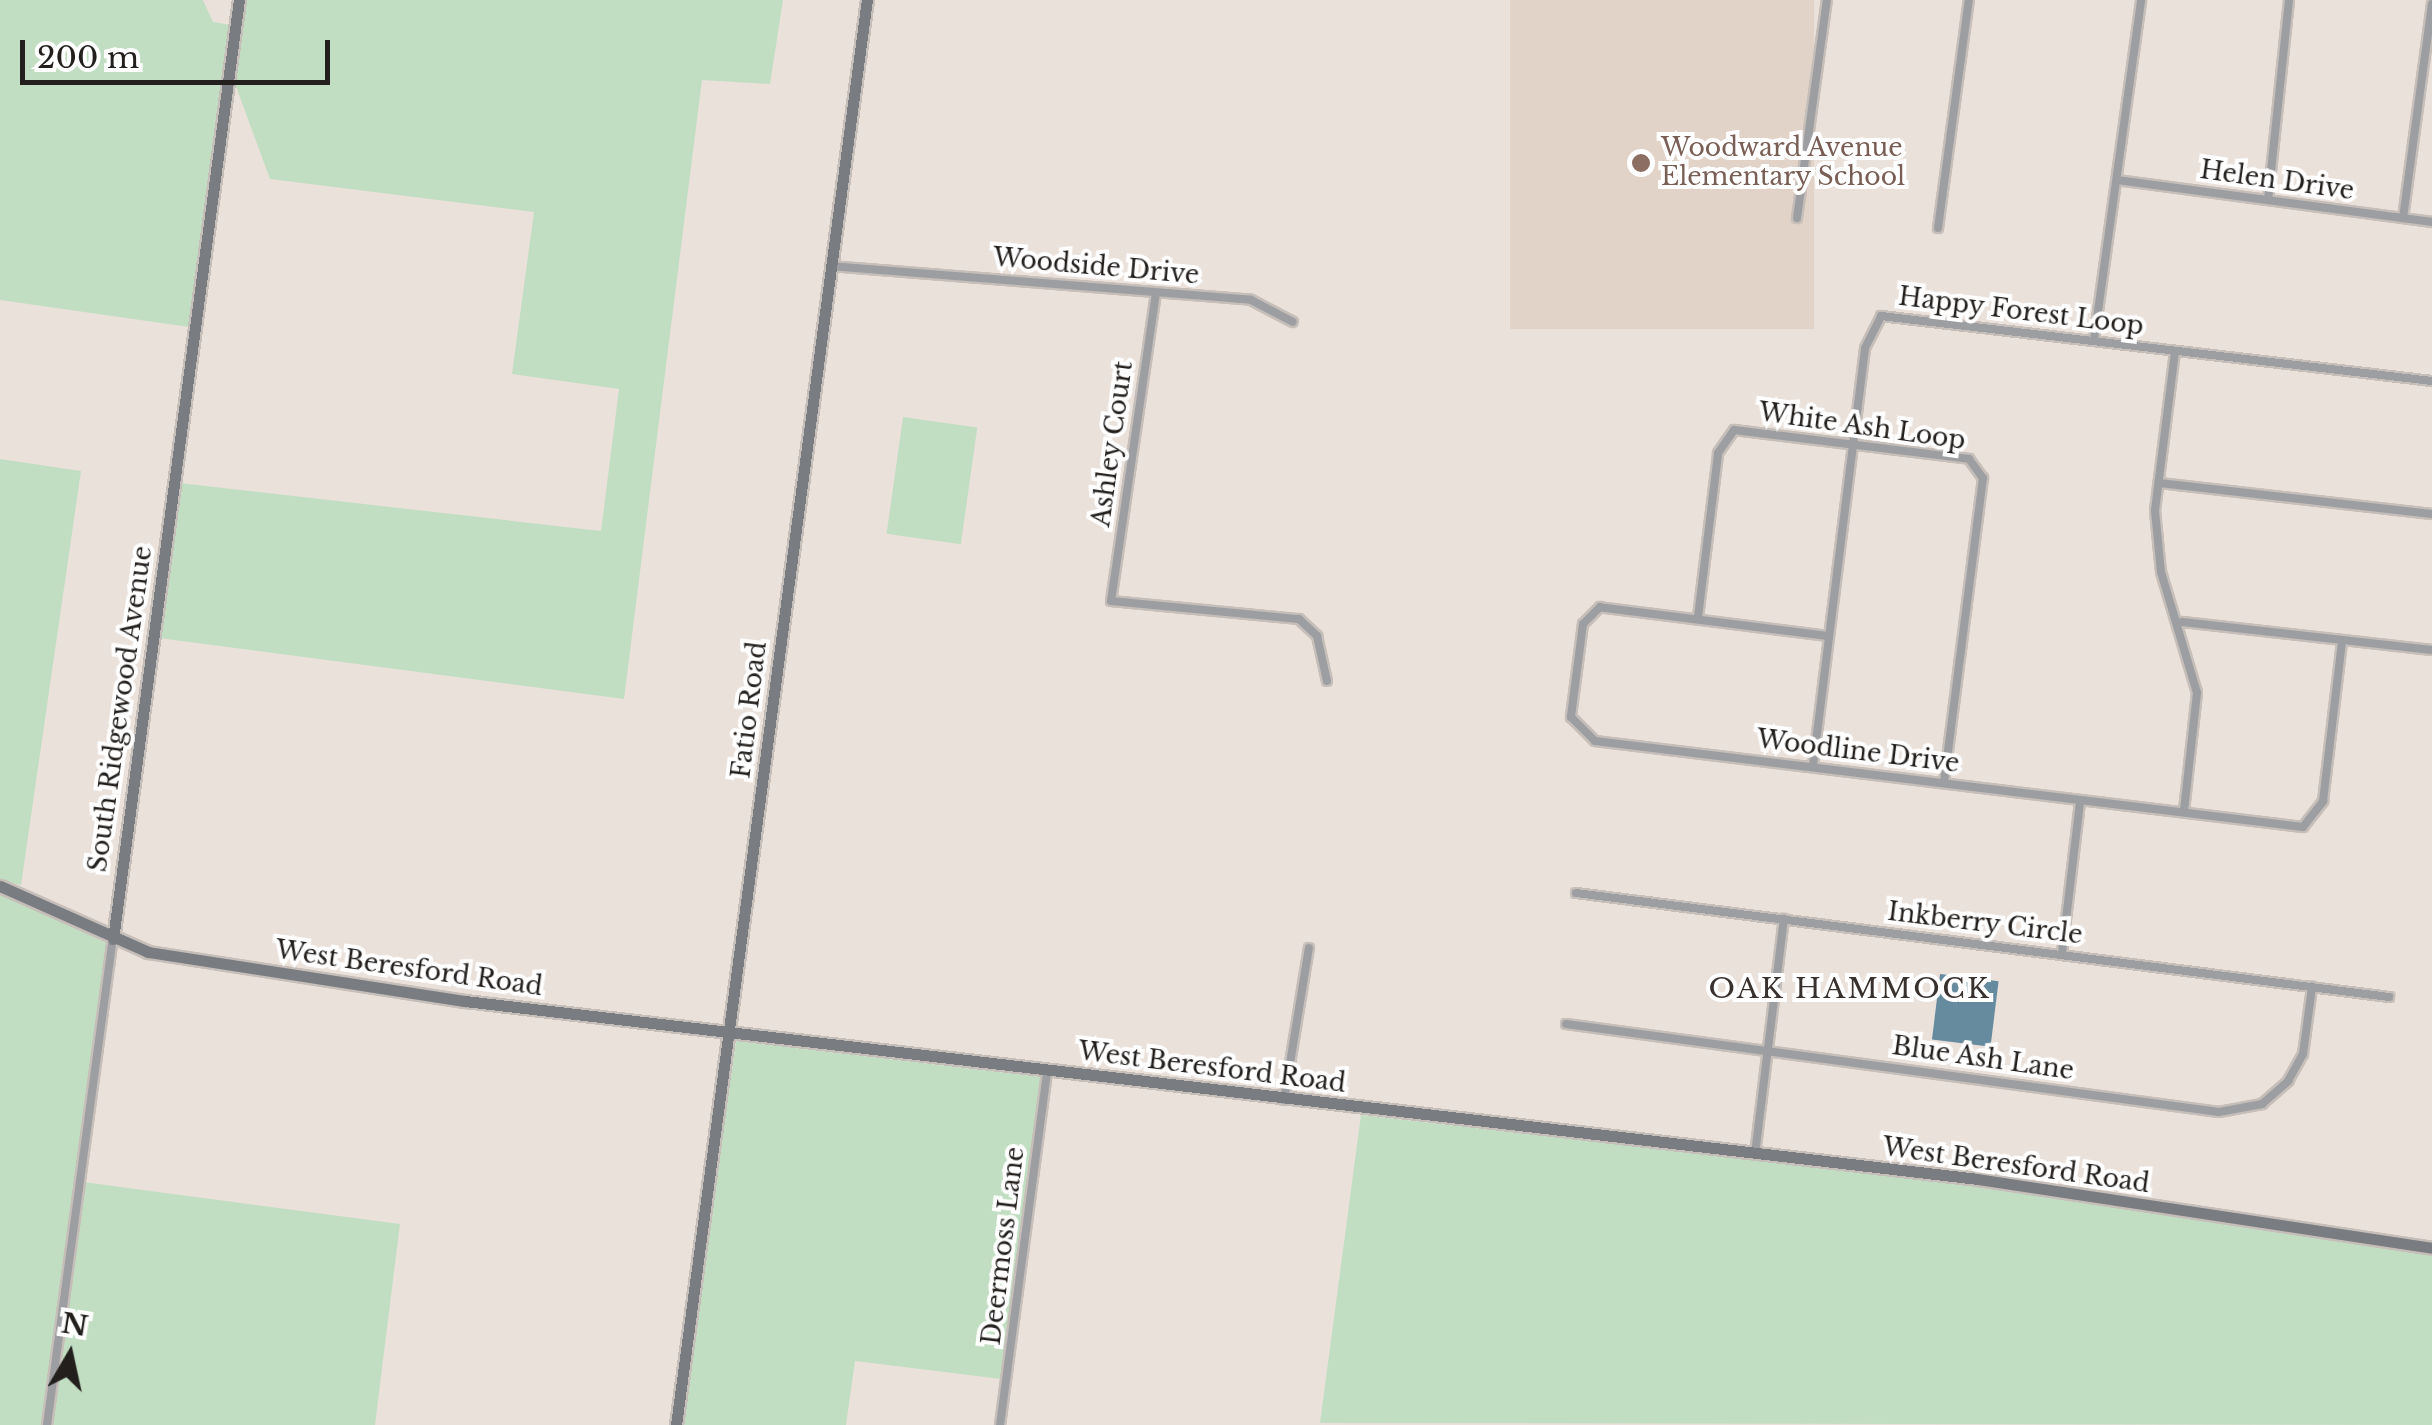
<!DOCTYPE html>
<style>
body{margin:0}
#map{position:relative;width:2432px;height:1425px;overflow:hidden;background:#eae1db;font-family:"Libre Baskerville",serif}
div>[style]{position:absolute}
.built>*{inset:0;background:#e2d3c8;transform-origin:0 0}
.green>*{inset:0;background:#c2dec2;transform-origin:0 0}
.water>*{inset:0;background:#678b9e;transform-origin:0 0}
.roads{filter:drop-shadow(2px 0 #c6beb9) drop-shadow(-2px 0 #c6beb9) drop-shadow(0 2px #c6beb9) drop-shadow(0 -2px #c6beb9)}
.street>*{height:8px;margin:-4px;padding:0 4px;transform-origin:4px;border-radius:4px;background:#9c9ea1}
.secondary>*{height:11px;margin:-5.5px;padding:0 5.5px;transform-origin:5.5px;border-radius:5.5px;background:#797c81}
.dots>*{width:28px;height:28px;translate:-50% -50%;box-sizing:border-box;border:5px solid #fff;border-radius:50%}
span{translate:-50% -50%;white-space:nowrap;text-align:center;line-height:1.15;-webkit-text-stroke:8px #fff;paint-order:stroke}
.education-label{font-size:25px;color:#785e54}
.left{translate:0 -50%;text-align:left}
.street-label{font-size:25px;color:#221f1d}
.neighbourhood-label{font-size:28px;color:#38312d;letter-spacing:2.5px}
.north{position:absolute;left:20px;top:1305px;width:100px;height:100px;-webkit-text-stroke:8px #fff;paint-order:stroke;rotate:9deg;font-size:28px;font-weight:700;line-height:40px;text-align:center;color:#221f1d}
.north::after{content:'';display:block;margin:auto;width:35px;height:45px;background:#221f1d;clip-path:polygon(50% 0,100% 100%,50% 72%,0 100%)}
.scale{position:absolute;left:20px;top:40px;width:310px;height:45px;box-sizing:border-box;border:5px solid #221f1d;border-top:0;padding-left:12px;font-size:30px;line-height:35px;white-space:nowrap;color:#221f1d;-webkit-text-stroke:8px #fff;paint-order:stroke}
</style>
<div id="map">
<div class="built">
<div style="left:1510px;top:0;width:304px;height:329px"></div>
</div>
<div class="green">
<div style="clip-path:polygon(0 0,203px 0,213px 22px,231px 25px,189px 327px,0 300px)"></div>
<div style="clip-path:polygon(245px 0,783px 0,770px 84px,702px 80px,624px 699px,159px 638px,180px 483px,601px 531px,619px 389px,512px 374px,534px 212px,270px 179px,234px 81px)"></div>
<div style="left:903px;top:417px;width:75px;height:118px;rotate:8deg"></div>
<div style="clip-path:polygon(0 459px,81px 471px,21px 885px,0 880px)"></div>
<div style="clip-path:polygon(0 893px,107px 943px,42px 1425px,0 1425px)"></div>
<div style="clip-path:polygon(736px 1041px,1041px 1077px,1001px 1379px,855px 1361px,846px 1425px,682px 1425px)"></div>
<div style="clip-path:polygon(1361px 1115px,1976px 1185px,2432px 1254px,2432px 1425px,1320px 1423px)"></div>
<div style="clip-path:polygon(83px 1182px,400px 1224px,375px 1425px,53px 1425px)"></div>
</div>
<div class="water">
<div style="left:1940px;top:974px;width:59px;height:66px;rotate:7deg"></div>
</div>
<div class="roads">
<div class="street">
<div style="left:2117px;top:180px;width:318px;rotate:7.6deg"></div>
<div style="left:2268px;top:200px;width:201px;rotate:-84deg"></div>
<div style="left:1797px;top:218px;width:220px;rotate:-82.2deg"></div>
<div style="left:2403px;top:218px;width:216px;rotate:-82.3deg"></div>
<div style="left:1938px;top:228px;width:230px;rotate:-82.3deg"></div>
<div style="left:831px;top:266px;width:421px;rotate:4.6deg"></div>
<div style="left:1251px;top:300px;width:47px;rotate:27.6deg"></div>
<div style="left:1156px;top:293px;width:311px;rotate:98.3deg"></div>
<div style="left:1111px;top:601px;width:189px;rotate:5.5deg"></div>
<div style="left:1299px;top:619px;width:25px;rotate:43deg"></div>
<div style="left:1317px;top:636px;width:46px;rotate:77.5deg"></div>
<div style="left:2094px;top:340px;width:343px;rotate:-82.1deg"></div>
<div style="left:2175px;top:352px;width:160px;rotate:97.2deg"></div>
<div style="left:2155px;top:511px;width:61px;rotate:84.4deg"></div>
<div style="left:2161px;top:572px;width:126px;rotate:73.4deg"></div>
<div style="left:2197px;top:693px;width:119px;rotate:96.3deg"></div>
<div style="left:2159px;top:483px;width:275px;rotate:6.5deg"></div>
<div style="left:1698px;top:617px;width:165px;rotate:-83deg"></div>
<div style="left:1718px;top:453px;width:28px;rotate:-55deg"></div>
<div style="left:1734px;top:430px;width:237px;rotate:7deg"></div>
<div style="left:1969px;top:459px;width:24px;rotate:54deg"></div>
<div style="left:1983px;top:478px;width:307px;rotate:97.3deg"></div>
<div style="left:2182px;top:622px;width:252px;rotate:6.4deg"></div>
<div style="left:1828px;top:636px;width:230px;rotate:-172.8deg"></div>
<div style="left:1600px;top:607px;width:24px;rotate:135deg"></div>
<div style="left:1583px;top:624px;width:94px;rotate:97.4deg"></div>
<div style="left:1571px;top:717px;width:34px;rotate:45deg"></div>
<div style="left:1595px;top:741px;width:713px;rotate:6.93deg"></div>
<div style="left:2303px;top:827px;width:33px;rotate:-52deg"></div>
<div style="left:2323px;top:801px;width:161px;rotate:-83.2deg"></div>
<div style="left:1813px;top:766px;width:421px;rotate:-82.9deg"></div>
<div style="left:1865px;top:348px;width:36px;rotate:-63deg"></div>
<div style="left:1881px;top:316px;width:555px;rotate:6.73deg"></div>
<div style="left:1576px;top:893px;width:820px;rotate:7.29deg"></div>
<div style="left:2062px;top:953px;width:152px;rotate:-83.2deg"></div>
<div style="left:1566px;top:1024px;width:659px;rotate:7.68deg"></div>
<div style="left:2219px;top:1112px;width:44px;rotate:-10.5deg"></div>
<div style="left:2262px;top:1104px;width:35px;rotate:-41deg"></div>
<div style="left:2288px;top:1081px;width:31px;rotate:-61deg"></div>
<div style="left:2303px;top:1054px;width:68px;rotate:-82.3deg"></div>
<div style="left:1284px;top:1100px;width:154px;rotate:-80.7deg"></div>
<div style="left:1755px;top:1154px;width:237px;rotate:-83deg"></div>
<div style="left:47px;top:1425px;width:490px;rotate:-82.3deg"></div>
<div style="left:1000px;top:1425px;width:357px;rotate:-82.4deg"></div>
</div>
<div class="secondary">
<div style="left:0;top:886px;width:162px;rotate:24deg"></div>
<div style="left:148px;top:952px;width:321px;rotate:8.8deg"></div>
<div style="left:465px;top:1001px;width:1522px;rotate:6.71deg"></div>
<div style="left:1977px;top:1179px;width:460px;rotate:8.6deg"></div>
<div style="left:113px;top:939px;width:947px;rotate:-82.36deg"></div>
<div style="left:676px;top:1425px;width:1438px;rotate:-82.37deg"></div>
</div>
</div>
<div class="dots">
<div style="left:1641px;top:163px;background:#8d6e63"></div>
</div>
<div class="education-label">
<span class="left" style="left:1661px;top:163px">Woodward Avenue<br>Elementary School</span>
</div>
<div class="street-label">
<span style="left:2277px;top:181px;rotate:8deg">Helen Drive</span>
<span style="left:1096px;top:267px;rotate:5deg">Woodside Drive</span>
<span style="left:2021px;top:312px;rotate:7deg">Happy Forest Loop</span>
<span style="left:1862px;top:427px;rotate:8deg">White Ash Loop</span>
<span style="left:1113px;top:444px;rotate:-82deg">Ashley Court</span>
<span style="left:121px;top:709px;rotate:-82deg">South Ridgewood Avenue</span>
<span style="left:750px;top:710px;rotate:-83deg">Fatio Road</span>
<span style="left:1858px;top:752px;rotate:7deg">Woodline Drive</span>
<span style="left:1985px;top:924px;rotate:7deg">Inkberry Circle</span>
<span style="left:409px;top:969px;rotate:8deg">West Beresford Road</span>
<span style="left:1983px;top:1059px;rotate:8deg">Blue Ash Lane</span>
<span style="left:1212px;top:1068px;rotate:7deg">West Beresford Road</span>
<span style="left:2016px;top:1166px;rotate:8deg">West Beresford Road</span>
<span style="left:1004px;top:1246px;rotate:-83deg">Deermoss Lane</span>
</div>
<div class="neighbourhood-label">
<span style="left:1850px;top:989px">OAK HAMMOCK</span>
</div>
<div class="north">N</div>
<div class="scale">200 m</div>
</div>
